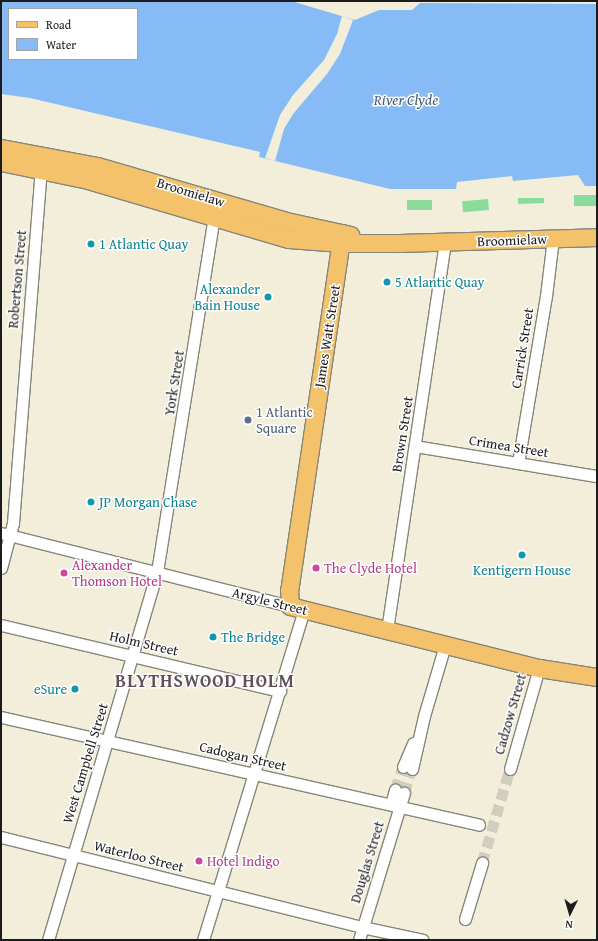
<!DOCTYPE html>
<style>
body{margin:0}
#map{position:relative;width:598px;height:941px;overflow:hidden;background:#f2eeda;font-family:"Gentium Book Plus",serif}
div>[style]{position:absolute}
.green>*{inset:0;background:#8adb9c;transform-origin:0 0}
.water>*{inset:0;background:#87bbf5}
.pier>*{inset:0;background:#f2eeda}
.minor-tunnel>*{height:11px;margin-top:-5.5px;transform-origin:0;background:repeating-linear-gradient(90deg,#d2cebe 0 11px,transparent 0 16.5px)}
.roads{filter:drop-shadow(1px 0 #87857b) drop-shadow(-1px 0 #87857b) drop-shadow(0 1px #87857b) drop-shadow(0 -1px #87857b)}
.minor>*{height:11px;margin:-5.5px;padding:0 5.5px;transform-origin:5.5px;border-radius:5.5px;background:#fff}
.primary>*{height:17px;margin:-8.5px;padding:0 8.5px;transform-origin:8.5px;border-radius:8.5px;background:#f4c26a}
.dots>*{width:11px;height:11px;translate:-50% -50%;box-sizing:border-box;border:2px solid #fff;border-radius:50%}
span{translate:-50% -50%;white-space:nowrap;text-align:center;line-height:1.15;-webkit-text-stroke:3px #fff;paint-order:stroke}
.street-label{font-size:14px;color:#1c1c1c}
.culture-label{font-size:14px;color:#0d838f}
.left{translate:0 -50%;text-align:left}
.right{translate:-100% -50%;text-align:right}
.service-label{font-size:14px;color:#4e5e75}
.hotel-label{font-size:14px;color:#b23c85}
.water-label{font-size:15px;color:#475c73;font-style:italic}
.district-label{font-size:18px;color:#614f5a;font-weight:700;letter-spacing:1px}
.frame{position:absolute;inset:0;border:2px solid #1c1c1c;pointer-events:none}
.legend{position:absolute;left:8px;top:8px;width:130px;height:52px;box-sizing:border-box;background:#fff;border:1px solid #a4a4a4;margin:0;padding:5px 7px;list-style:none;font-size:12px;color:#1c1c1c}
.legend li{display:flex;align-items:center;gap:8px;height:20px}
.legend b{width:20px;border:1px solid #a4a4a4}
.north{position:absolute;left:550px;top:893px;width:40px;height:40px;-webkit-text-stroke:3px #fff;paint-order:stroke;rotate:185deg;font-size:11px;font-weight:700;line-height:16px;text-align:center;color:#1c1c1c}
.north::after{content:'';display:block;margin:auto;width:14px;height:18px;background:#1c1c1c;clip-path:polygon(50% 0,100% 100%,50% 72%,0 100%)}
</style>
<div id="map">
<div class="green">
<div style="left:597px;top:195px;width:11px;height:23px;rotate:90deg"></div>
<div style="clip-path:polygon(518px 198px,544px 198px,544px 203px,518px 204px)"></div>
<div style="left:488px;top:199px;width:11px;height:26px;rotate:85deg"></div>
<div style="left:407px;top:200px;width:25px;height:10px"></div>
</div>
<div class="water">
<div style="clip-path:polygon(evenodd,1px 1px,291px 1px,355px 20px,379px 10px,412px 10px,420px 3px,597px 4px,597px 186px,585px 186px,578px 175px,513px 181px,512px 176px,457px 182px,456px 189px,390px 189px,259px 157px,260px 152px,243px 148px,30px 98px,1px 94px,1px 1px,9px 9px,137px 9px,137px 59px,9px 59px,9px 9px)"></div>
</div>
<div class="pier">
<div style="clip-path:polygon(342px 16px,353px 20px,340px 54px,327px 74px,293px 114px,284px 129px,275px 161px,265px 158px,280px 115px,293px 95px,324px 60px,337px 34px)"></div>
</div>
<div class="minor-tunnel">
<div style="left:395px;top:790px;width:24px;rotate:-71deg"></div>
<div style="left:404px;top:793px;width:25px;rotate:-72deg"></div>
<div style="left:482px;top:863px;width:98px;rotate:-73.4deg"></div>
</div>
<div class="roads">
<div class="minor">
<div style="left:415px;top:446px;width:184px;rotate:9.4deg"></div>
<div style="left:518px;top:463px;width:169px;rotate:-80.5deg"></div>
<div style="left:546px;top:296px;width:58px;rotate:-83.1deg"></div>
<div style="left:1px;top:533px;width:298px;rotate:14.2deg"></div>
<div style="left:1px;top:568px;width:47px;rotate:-75.1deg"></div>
<div style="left:13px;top:523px;width:355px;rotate:-85.5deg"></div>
<div style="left:1px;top:625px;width:287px;rotate:13.3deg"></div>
<div style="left:387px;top:630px;width:392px;rotate:-81.5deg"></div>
<div style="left:1px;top:717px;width:490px;rotate:12.7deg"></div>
<div style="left:403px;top:767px;width:26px;rotate:-67deg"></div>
<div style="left:412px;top:769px;width:54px;rotate:-77.2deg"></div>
<div style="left:424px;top:716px;width:74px;rotate:-73.5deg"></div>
<div style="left:510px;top:769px;width:105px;rotate:-74deg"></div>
<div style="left:391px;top:804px;width:15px;rotate:-74deg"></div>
<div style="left:1px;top:837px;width:372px;rotate:14deg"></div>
<div style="left:362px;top:927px;width:62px;rotate:12deg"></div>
<div style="left:465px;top:919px;width:59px;rotate:-73.1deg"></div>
<div style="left:48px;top:940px;width:384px;rotate:-73.5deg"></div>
<div style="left:157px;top:572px;width:366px;rotate:-80.9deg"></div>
<div style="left:203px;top:940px;width:346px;rotate:-73deg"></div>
<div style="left:359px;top:940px;width:154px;rotate:-73deg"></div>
</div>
<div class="primary">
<div style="left:1px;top:148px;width:98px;rotate:10.6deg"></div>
<div style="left:97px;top:166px;width:197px;rotate:16.2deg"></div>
<div style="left:286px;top:221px;width:66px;rotate:12.3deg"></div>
<div style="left:1px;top:162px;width:89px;rotate:11.7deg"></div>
<div style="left:88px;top:180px;width:209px;rotate:16.4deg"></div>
<div style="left:289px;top:239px;width:52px;rotate:4.4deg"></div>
<div style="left:341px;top:243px;width:58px"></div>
<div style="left:399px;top:243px;width:198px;rotate:-1.7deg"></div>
<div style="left:342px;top:233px;width:361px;rotate:98.4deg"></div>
<div style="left:289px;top:590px;width:16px;rotate:86deg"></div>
<div style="left:290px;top:606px;width:257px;rotate:14deg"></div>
<div style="left:539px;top:668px;width:59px;rotate:8.8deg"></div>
</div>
</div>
<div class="dots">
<div style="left:91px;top:244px;background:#0f9aa8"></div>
<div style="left:387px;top:282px;background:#0f9aa8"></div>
<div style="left:268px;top:297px;background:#0f9aa8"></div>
<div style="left:248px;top:420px;background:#5c6f8a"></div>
<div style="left:91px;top:502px;background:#0f9aa8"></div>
<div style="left:522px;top:555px;background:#0f9aa8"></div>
<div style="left:316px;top:568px;background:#d1479c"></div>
<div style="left:64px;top:573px;background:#d1479c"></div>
<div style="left:213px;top:637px;background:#0f9aa8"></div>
<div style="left:75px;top:689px;background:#0f9aa8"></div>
<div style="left:199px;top:861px;background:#d1479c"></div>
</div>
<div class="street-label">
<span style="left:191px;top:192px;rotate:17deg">Broomielaw</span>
<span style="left:512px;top:240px;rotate:-2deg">Broomielaw</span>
<span style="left:17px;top:279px;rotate:-85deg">Robertson Street</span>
<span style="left:327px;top:336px;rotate:-81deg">James Watt Street</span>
<span style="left:522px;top:348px;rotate:-81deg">Carrick Street</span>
<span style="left:174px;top:383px;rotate:-81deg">York Street</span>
<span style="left:402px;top:434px;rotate:-81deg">Brown Street</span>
<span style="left:509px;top:446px;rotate:9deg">Crimea Street</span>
<span style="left:270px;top:601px;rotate:14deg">Argyle Street</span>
<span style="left:144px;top:643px;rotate:13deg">Holm Street</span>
<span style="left:510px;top:714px;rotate:-74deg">Cadzow Street</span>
<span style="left:243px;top:756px;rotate:13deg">Cadogan Street</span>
<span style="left:85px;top:763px;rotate:-73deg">West Campbell Street</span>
<span style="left:139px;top:856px;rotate:14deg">Waterloo Street</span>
<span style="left:367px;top:862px;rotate:-73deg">Douglas Street</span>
</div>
<div class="culture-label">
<span class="left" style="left:99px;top:244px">1 Atlantic Quay</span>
<span class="left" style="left:395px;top:282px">5 Atlantic Quay</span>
<span class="right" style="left:260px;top:297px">Alexander<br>Bain House</span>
<span class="left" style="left:99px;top:502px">JP Morgan Chase</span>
<span style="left:522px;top:570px">Kentigern House</span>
<span class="left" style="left:221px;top:637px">The Bridge</span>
<span class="right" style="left:67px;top:689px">eSure</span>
</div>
<div class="service-label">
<span class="left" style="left:256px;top:420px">1 Atlantic<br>Square</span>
</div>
<div class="hotel-label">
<span class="left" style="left:72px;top:573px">Alexander<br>Thomson Hotel</span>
<span class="left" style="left:324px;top:568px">The Clyde Hotel</span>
<span class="left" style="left:207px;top:861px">Hotel Indigo</span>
</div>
<div class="water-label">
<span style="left:406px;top:100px">River Clyde</span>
</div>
<div class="district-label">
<span style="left:205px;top:681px">BLYTHSWOOD HOLM</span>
</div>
<div class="frame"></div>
<ul class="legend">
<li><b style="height:5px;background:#f4c26a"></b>Road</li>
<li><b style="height:11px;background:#87bbf5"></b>Water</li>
</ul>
<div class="north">N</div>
</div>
